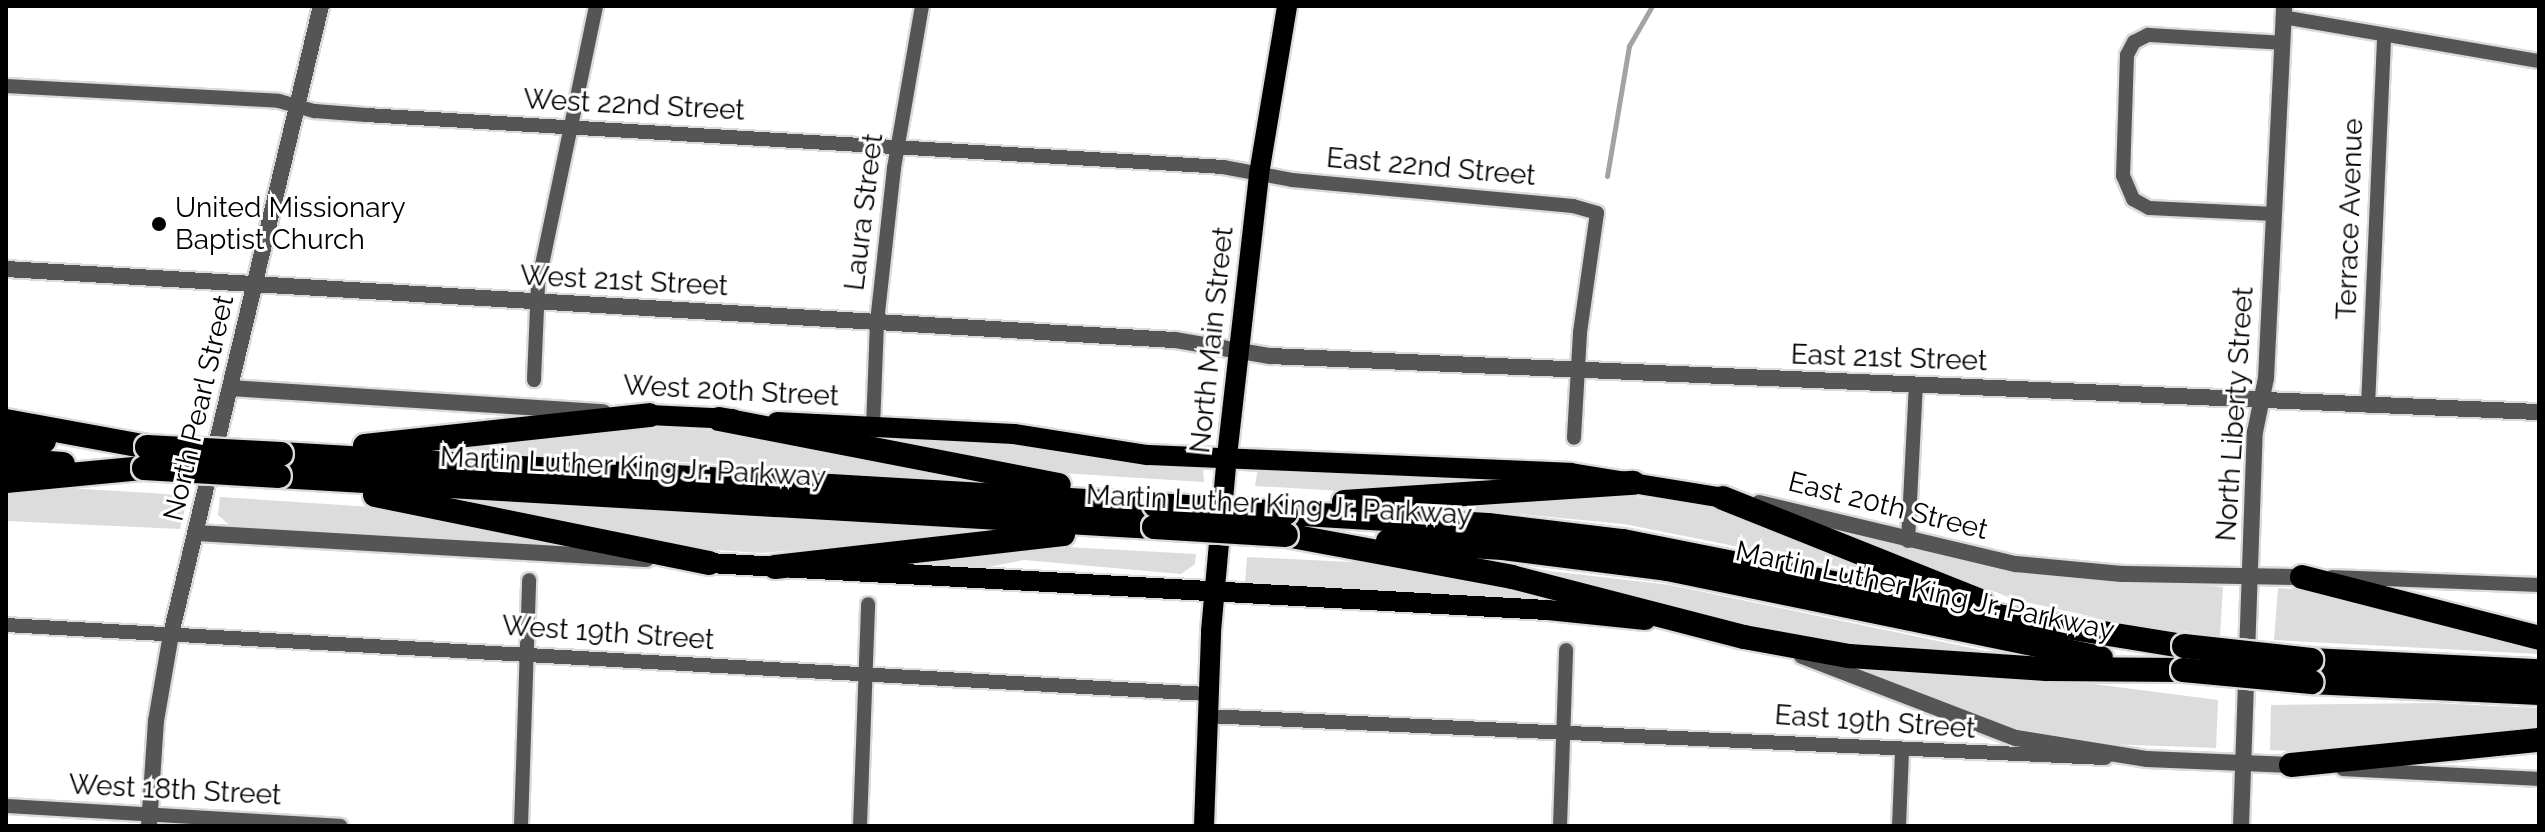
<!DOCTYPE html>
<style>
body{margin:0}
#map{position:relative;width:2545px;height:832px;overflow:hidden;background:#fff;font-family:Raleway,sans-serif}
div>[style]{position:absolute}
.green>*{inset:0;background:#dcdcdc}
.stream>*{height:5px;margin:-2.5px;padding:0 2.5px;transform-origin:2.5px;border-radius:2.5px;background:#a3a3a3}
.roads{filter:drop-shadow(2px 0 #dbdbdb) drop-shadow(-2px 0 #dbdbdb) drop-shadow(0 2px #dbdbdb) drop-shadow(0 -2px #dbdbdb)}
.minor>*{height:14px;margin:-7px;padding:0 7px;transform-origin:7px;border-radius:7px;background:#555}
.tertiary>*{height:16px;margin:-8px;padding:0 8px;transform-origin:8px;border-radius:8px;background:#555}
.primary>*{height:20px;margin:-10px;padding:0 10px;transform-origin:10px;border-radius:10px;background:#000}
.motorway>*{height:24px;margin:-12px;padding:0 12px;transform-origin:12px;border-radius:12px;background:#000}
.bridges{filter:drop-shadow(2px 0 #dbdbdb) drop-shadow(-2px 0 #dbdbdb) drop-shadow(0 2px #dbdbdb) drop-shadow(0 -2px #dbdbdb)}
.motorway-bridge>*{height:24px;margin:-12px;padding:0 12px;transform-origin:12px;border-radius:12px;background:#000}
.dots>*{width:22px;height:22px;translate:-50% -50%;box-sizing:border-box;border:4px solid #fff;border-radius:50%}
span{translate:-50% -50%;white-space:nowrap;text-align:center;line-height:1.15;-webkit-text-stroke:6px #fff;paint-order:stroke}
.street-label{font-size:28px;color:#000}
.poi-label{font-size:28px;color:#000}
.left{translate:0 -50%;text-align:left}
.frame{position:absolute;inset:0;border:8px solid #000;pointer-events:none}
</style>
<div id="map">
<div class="green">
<div style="clip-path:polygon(630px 426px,775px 434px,999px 486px,777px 467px,428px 449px)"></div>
<div style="clip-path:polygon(848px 435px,953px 436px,1203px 467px,1204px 482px,1029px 471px)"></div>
<div style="clip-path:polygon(1258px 468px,1563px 479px,1360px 492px,1255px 486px)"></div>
<div style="clip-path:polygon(66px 488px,151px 493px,188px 496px,180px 529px,6px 521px,6px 489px)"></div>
<div style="clip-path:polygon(1616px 495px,1723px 506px,1895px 578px,1624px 524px,1466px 509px,1466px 504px)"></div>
<div style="clip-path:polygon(220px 497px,387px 508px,599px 551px,233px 528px,218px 515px)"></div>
<div style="clip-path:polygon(460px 499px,1029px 531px,762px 553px,682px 548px)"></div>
<div style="clip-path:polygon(1822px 524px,2029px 573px,2223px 587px,2220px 636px,2127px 624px,2016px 600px)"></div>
<div style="clip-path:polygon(1066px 547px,1196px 554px,1195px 564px,1181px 574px,1024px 560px,972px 570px,843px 565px)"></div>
<div style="clip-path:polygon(1247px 557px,1370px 563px,1640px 613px,1245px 585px)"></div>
<div style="clip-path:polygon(1515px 567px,1670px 585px,2000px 654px,1808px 642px)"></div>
<div style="clip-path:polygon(2278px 588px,2316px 590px,2539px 644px,2539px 654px,2274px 640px)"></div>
<div style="clip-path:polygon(1846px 665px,2094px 684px,2218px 700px,2216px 748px,2081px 743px,2022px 733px)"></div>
<div style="clip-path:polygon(2434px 703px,2539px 708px,2539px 734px,2312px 752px,2270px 750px,2271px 705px)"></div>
</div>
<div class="stream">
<div style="left:1607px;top:176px;width:132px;rotate:-80.4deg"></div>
<div style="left:1629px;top:46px;width:46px;rotate:-60.1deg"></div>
</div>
<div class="roads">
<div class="minor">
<div style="left:2283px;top:17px;width:260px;rotate:9.8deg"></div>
<div style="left:6px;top:86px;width:273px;rotate:3.1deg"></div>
<div style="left:279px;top:101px;width:37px;rotate:16deg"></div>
<div style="left:315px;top:111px;width:51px;rotate:4.5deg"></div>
<div style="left:366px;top:115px;width:859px;rotate:3.47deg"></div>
<div style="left:1223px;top:167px;width:70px;rotate:10.7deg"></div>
<div style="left:1292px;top:180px;width:282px;rotate:5.3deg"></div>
<div style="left:1573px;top:206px;width:25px;rotate:16deg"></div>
<div style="left:1597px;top:213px;width:121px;rotate:98.1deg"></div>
<div style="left:1580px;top:333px;width:105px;rotate:93.3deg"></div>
<div style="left:2274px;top:214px;width:125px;rotate:-177.3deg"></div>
<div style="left:2149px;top:208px;width:18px;rotate:-151deg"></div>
<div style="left:2133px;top:199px;width:25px;rotate:-113deg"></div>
<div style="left:2123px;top:176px;width:121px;rotate:-88.1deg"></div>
<div style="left:2127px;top:55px;width:15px;rotate:-62deg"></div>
<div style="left:2134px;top:42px;width:16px;rotate:-27deg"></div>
<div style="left:2148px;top:35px;width:134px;rotate:3.4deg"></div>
<div style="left:534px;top:380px;width:96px;rotate:-87.6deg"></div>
<div style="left:538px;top:284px;width:284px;rotate:-78.2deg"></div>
<div style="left:2368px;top:406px;width:371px;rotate:-87.5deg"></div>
<div style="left:873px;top:427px;width:105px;rotate:-87.8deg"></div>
<div style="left:877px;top:322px;width:155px;rotate:-83.7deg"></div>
<div style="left:894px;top:168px;width:164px;rotate:-80.2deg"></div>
<div style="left:1908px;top:541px;width:156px;rotate:-87.1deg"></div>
<div style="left:2332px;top:577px;width:207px;rotate:2.2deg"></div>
<div style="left:6px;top:625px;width:1203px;rotate:3.29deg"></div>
<div style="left:1207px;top:716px;width:899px;rotate:2.68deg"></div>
<div style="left:2343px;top:769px;width:196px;rotate:2.9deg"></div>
<div style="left:6px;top:806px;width:335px;rotate:3.4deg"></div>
<div style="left:521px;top:826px;width:246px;rotate:-88.1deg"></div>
<div style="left:860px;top:826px;width:222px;rotate:-87.9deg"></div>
<div style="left:1560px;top:826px;width:176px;rotate:-88deg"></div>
<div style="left:1899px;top:826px;width:74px;rotate:-87.7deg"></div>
</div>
<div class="tertiary">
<div style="left:6px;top:269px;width:1171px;rotate:3.48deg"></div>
<div style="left:1175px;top:340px;width:96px;rotate:9.6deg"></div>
<div style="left:1270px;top:356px;width:1270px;rotate:2.53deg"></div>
<div style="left:230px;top:388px;width:374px;rotate:3.7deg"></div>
<div style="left:1759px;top:503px;width:264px;rotate:13.4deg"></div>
<div style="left:2016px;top:564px;width:106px;rotate:5.4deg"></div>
<div style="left:2122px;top:574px;width:180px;rotate:1deg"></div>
<div style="left:196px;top:533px;width:451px;rotate:3.3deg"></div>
<div style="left:1802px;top:656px;width:229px;rotate:21deg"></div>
<div style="left:2016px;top:738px;width:133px;rotate:9.1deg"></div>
<div style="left:2147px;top:759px;width:144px;rotate:2.4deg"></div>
<div style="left:149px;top:826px;width:105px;rotate:-86.2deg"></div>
<div style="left:156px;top:721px;width:88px;rotate:-80.2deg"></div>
<div style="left:171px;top:634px;width:646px;rotate:-76.57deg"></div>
<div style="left:2241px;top:826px;width:394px;rotate:-88deg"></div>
<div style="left:2255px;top:432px;width:55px;rotate:-78.5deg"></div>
<div style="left:2266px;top:378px;width:372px;rotate:-87.2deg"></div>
</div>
<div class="primary">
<div style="left:649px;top:415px;width:84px;rotate:2.7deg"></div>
<div style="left:777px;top:422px;width:237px;rotate:2.9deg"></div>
<div style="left:1014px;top:434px;width:135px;rotate:9deg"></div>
<div style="left:1147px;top:455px;width:424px;rotate:2.4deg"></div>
<div style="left:1571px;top:473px;width:154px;rotate:9.3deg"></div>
<div style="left:709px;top:563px;width:840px;rotate:3.21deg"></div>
<div style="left:1548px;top:610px;width:98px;rotate:5.9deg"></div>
<div style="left:1204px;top:826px;width:195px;rotate:-87.9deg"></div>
<div style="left:1211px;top:631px;width:176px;rotate:-84.8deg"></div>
<div style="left:1227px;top:456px;width:284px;rotate:-83.5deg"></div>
<div style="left:1259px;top:174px;width:170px;rotate:-80.5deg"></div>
</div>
<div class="motorway">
<div style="left:719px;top:419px;width:346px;rotate:11deg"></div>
<div style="left:6px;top:421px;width:143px;rotate:10.4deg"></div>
<div style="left:6px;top:439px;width:38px;rotate:3deg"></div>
<div style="left:365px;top:446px;width:286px;rotate:-6.2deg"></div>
<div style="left:281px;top:454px;width:875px;rotate:3.34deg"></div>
<div style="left:6px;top:460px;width:57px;rotate:4deg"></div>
<div style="left:279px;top:476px;width:876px;rotate:3.34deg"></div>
<div style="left:6px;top:481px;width:139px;rotate:-5.4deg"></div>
<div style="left:375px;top:495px;width:341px;rotate:11.5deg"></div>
<div style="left:1723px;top:498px;width:278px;rotate:21.8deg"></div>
<div style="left:1344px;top:502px;width:290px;rotate:-3.8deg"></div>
<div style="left:1286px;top:513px;width:202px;rotate:3.4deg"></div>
<div style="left:1488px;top:525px;width:136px;rotate:6.8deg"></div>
<div style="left:1623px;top:541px;width:382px;rotate:11.3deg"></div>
<div style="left:1998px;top:616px;width:188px;rotate:9.2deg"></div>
<div style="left:1286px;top:535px;width:230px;rotate:10.5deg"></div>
<div style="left:1512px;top:577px;width:240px;rotate:14.5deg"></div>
<div style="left:1744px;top:637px;width:107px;rotate:10.3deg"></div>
<div style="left:1849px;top:656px;width:198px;rotate:3.8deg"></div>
<div style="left:2047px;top:669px;width:136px;rotate:0.4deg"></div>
<div style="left:1388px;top:541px;width:115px;rotate:3.5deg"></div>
<div style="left:1503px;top:548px;width:165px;rotate:7.3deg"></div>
<div style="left:1667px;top:569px;width:443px;rotate:11.6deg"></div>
<div style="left:775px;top:567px;width:290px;rotate:-6.5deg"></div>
<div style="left:2302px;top:577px;width:245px;rotate:14.4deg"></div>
<div style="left:2311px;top:660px;width:228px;rotate:2.8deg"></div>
<div style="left:2311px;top:682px;width:228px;rotate:2.8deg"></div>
<div style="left:2291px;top:765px;width:249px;rotate:-5.8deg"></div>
</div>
</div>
<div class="bridges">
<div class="motorway-bridge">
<div style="left:147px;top:447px;width:134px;rotate:3deg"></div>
<div style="left:144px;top:468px;width:135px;rotate:3.4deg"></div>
<div style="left:1155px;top:505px;width:131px;rotate:3.5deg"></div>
<div style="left:1154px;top:527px;width:132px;rotate:3.5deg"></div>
<div style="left:2184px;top:646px;width:128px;rotate:6.3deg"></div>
<div style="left:2183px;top:670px;width:129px;rotate:5.4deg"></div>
</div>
</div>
<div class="dots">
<div style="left:159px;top:224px;background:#000"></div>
</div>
<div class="street-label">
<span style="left:634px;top:105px;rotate:3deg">West 22nd Street</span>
<span style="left:1431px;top:167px;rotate:5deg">East 22nd Street</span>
<span style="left:864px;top:212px;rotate:-83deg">Laura Street</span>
<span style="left:2350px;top:219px;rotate:-88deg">Terrace Avenue</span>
<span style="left:624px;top:281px;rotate:3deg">West 21st Street</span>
<span style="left:1212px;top:340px;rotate:-84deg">North Main Street</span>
<span style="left:1889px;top:358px;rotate:2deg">East 21st Street</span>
<span style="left:731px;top:391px;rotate:3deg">West 20th Street</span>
<span style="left:199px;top:408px;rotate:-77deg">North Pearl Street</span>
<span style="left:2235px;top:414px;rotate:-86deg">North Liberty Street</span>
<span style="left:633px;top:467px;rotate:3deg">Martin Luther King Jr. Parkway</span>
<span style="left:1279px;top:505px;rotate:3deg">Martin Luther King Jr. Parkway</span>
<span style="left:1888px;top:506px;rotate:14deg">East 20th Street</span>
<span style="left:1925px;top:591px;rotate:12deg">Martin Luther King Jr. Parkway</span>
<span style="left:608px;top:633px;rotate:4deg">West 19th Street</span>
<span style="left:1875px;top:722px;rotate:4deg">East 19th Street</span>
<span style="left:175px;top:790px;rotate:3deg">West 18th Street</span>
</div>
<div class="poi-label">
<span class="left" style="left:175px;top:224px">United Missionary<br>Baptist Church</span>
</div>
<div class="frame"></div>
</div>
